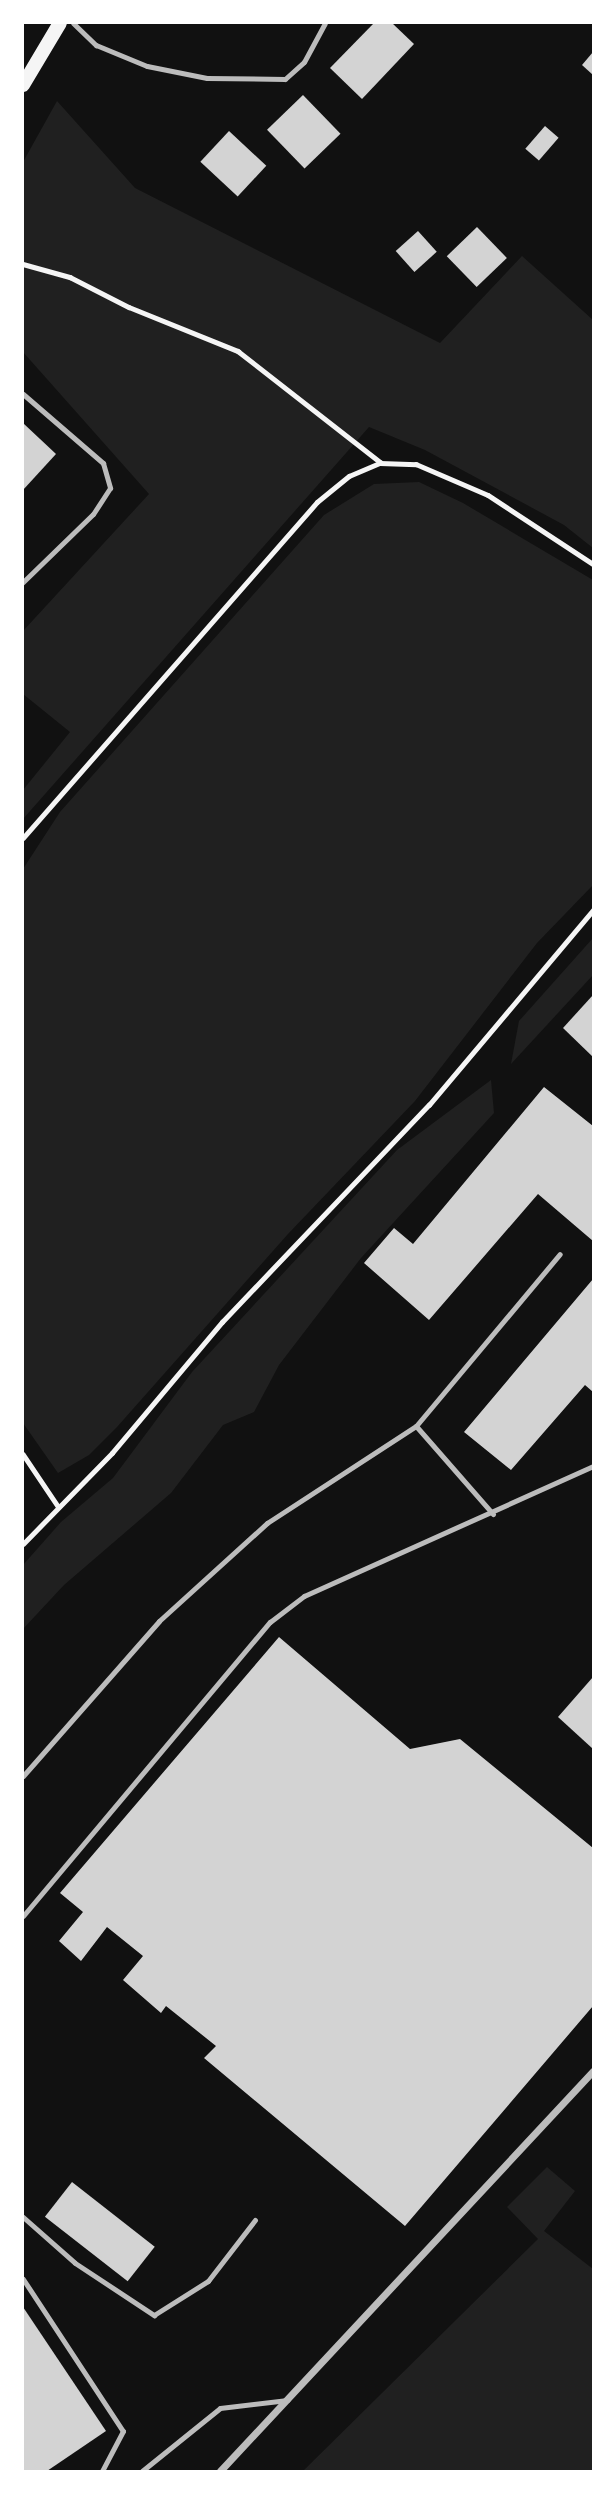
<!DOCTYPE html>
<style>
body{margin:0}
#map{position:relative;width:616px;height:2494px;overflow:hidden;background:#111;font-family:Overpass,sans-serif}
div>[style]{position:absolute}
.green>*{inset:0;background:#202020}
.building>*{inset:0;background:#d3d3d3;transform-origin:0 0}
.path>*{height:4.5px;margin:-2.25px;padding:0 2.25px;transform-origin:2.25px;border-radius:2.25px;background:#f5f5f5}
.service>*{height:5px;margin:-2.5px;padding:0 2.5px;transform-origin:2.5px;border-radius:2.5px;background:#bcbcbc}
.minor>*{height:7px;margin:-3.5px;padding:0 3.5px;transform-origin:3.5px;border-radius:3.5px;background:#bcbcbc}
.secondary>*{height:14px;margin:-7px;padding:0 7px;transform-origin:7px;border-radius:7px;background:#f5f5f5}
span{translate:-50% -50%;white-space:nowrap;text-align:center;line-height:1.15;-webkit-text-stroke:7px #fff;paint-order:stroke}
.frame{position:absolute;inset:0;border:24px solid #fff;pointer-events:none}
</style>
<div id="map">
<div class="green">
<div style="clip-path:polygon(57px 101px,135px 188px,440px 343px,522px 256px,593px 320px,593px 548px,564px 525px,425px 450px,369px 427px,23px 819px,23px 790px,70px 732px,23px 694px,23px 631px,149px 494px,23px 352px,23px 162px)"></div>
<div style="clip-path:polygon(419px 482px,463px 503px,593px 580px,593px 885px,537px 943px,415px 1101px,288px 1234px,117px 1427px,89px 1455px,58px 1473px,23px 1423px,23px 869px,60px 812px,324px 515px,374px 484px)"></div>
<div style="clip-path:polygon(593px 938px,593px 975px,511px 1064px,519px 1021px)"></div>
<div style="clip-path:polygon(491px 1080px,494px 1113px,361px 1258px,279px 1365px,254px 1412px,223px 1425px,171px 1493px,64px 1585px,23px 1629px,23px 1565px,61px 1522px,113px 1478px,192px 1372px,397px 1150px)"></div>
<div style="clip-path:polygon(547px 2167px,575px 2191px,544px 2231px,593px 2269px,593px 2471px,303px 2471px,538px 2239px,507px 2207px)"></div>
</div>
<div class="building">
<div style="clip-path:polygon(374px 23px,392px 23px,414px 44px,362px 99px,330px 68px)"></div>
<div style="clip-path:polygon(593px 52px,593px 75px,582px 65px)"></div>
<div style="left:303px;top:95px;width:54px;height:50px;rotate:46deg"></div>
<div style="left:545px;top:126px;width:18px;height:30px;rotate:41deg"></div>
<div style="left:229px;top:131px;width:51px;height:42px;rotate:43deg"></div>
<div style="left:477px;top:227px;width:43px;height:42px;rotate:46deg"></div>
<div style="left:418px;top:231px;width:28px;height:30px;rotate:48deg"></div>
<div style="clip-path:polygon(23px 423px,56px 454px,23px 490px)"></div>
<div style="clip-path:polygon(593px 995px,593px 1057px,563px 1028px)"></div>
<div style="clip-path:polygon(544px 1087px,593px 1126px,593px 1241px,538px 1194px,429px 1320px,364px 1263px,394px 1228px,413px 1244px)"></div>
<div style="clip-path:polygon(593px 1279px,593px 1392px,585px 1385px,511px 1470px,464px 1432px)"></div>
<div style="clip-path:polygon(279px 1637px,410px 1749px,460px 1739px,593px 1848px,593px 2006px,405px 2226px,204px 2058px,216px 2046px,166px 2006px,161px 2013px,123px 1980px,143px 1956px,107px 1927px,81px 1961px,59px 1941px,83px 1912px,60px 1893px)"></div>
<div style="clip-path:polygon(593px 1677px,593px 1749px,558px 1717px)"></div>
<div style="left:72px;top:2182px;width:105px;height:44px;rotate:38deg"></div>
<div style="clip-path:polygon(23px 2307px,106px 2431px,47px 2471px,23px 2471px)"></div>
</div>
<div class="path">
<div style="left:23px;top:264px;width:49px;rotate:15.5deg"></div>
<div style="left:70px;top:277px;width:66px;rotate:27deg"></div>
<div style="left:129px;top:307px;width:118px;rotate:22deg"></div>
<div style="left:238px;top:351px;width:180px;rotate:38deg"></div>
<div style="left:23px;top:838px;width:446px;rotate:-48.8deg"></div>
<div style="left:317px;top:502px;width:41px;rotate:-39.1deg"></div>
<div style="left:349px;top:476px;width:34px;rotate:-23deg"></div>
<div style="left:380px;top:463px;width:36px;rotate:2deg"></div>
<div style="left:416px;top:464px;width:78px;rotate:23.3deg"></div>
<div style="left:488px;top:495px;width:126px;rotate:33.3deg"></div>
<div style="left:23px;top:1454px;width:63px;rotate:56.1deg"></div>
<div style="left:23px;top:1544px;width:127px;rotate:-45.6deg"></div>
<div style="left:112px;top:1453px;width:171px;rotate:-50deg"></div>
<div style="left:222px;top:1322px;width:300px;rotate:-46.4deg"></div>
<div style="left:429px;top:1105px;width:255px;rotate:-49.9deg"></div>
</div>
<div class="service">
<div style="left:73px;top:23px;width:32px;rotate:44deg"></div>
<div style="left:96px;top:45px;width:55px;rotate:22.4deg"></div>
<div style="left:147px;top:66px;width:61px;rotate:11.3deg"></div>
<div style="left:207px;top:78px;width:78px;rotate:0.7deg"></div>
<div style="left:285px;top:79px;width:25px;rotate:-42deg"></div>
<div style="left:304px;top:62px;width:44px;rotate:-61.7deg"></div>
<div style="left:23px;top:394px;width:106px;rotate:40.8deg"></div>
<div style="left:103px;top:463px;width:26px;rotate:74deg"></div>
<div style="left:110px;top:488px;width:31px;rotate:123deg"></div>
<div style="left:93px;top:514px;width:98px;rotate:135.8deg"></div>
<div style="left:416px;top:1426px;width:224px;rotate:-50.1deg"></div>
<div style="left:23px;top:1776px;width:206px;rotate:-48.7deg"></div>
<div style="left:159px;top:1621px;width:146px;rotate:-42.2deg"></div>
<div style="left:267px;top:1523px;width:178px;rotate:-33.1deg"></div>
<div style="left:416px;top:1426px;width:117px;rotate:48.8deg"></div>
<div style="left:23px;top:1916px;width:384px;rotate:-50deg"></div>
<div style="left:270px;top:1622px;width:43px;rotate:-37.4deg"></div>
<div style="left:304px;top:1596px;width:317px;rotate:-24.2deg"></div>
<div style="left:23px;top:2217px;width:69px;rotate:41.5deg"></div>
<div style="left:75px;top:2263px;width:95px;rotate:33.4deg"></div>
<div style="left:154px;top:2315px;width:64px;rotate:-32.2deg"></div>
<div style="left:208px;top:2281px;width:77px;rotate:-52.4deg"></div>
<div style="left:23px;top:2279px;width:182px;rotate:56.7deg"></div>
<div style="left:123px;top:2431px;width:45px;rotate:117.7deg"></div>
<div style="left:142px;top:2471px;width:100px;rotate:-38.9deg"></div>
<div style="left:220px;top:2408px;width:68px;rotate:-6.7deg"></div>
</div>
<div class="minor">
<div style="left:220px;top:2471px;width:547px;rotate:-47deg"></div>
</div>
<div class="secondary">
<div style="left:23px;top:85px;width:72px;rotate:-59.2deg"></div>
</div>
<div class="frame"></div>
</div>
